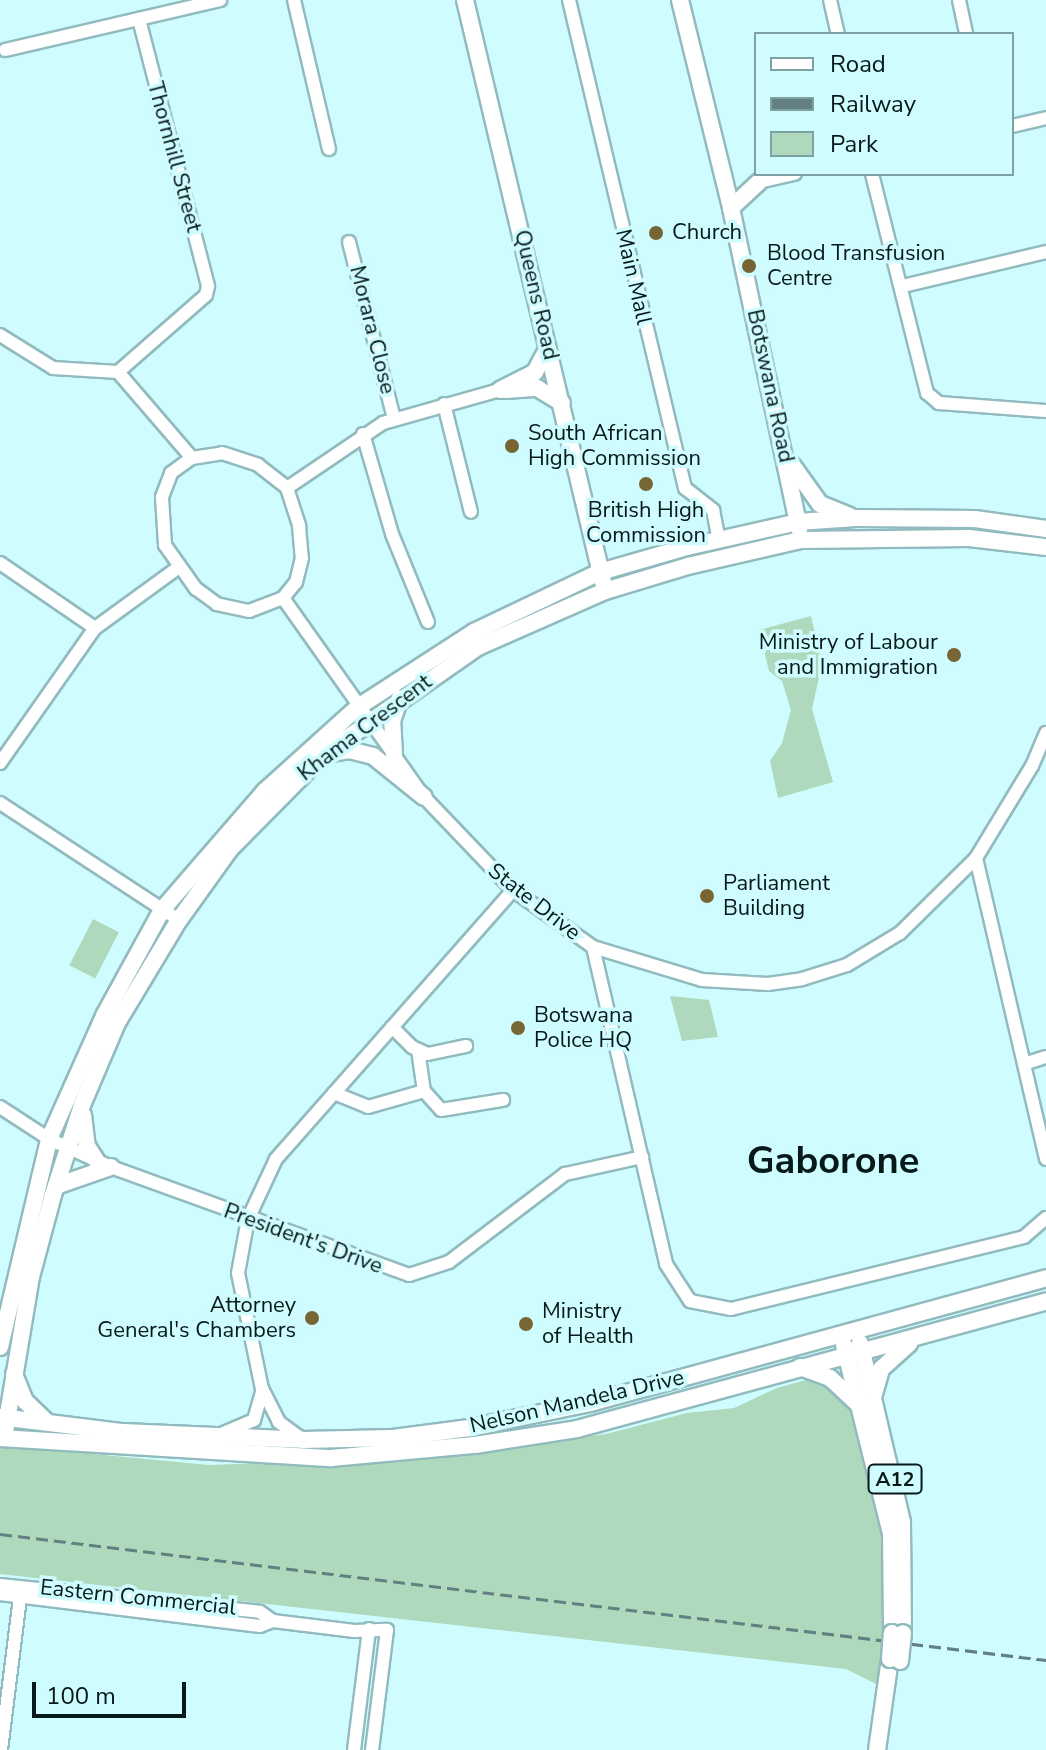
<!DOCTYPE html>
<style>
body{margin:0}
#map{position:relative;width:1046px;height:1750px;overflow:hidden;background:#cffcfe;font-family:"Nunito Sans",sans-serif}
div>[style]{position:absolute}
.green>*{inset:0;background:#aed9bc;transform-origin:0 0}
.roads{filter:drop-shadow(2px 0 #91bbbe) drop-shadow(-2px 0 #91bbbe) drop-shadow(0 2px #91bbbe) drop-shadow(0 -2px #91bbbe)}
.minor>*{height:12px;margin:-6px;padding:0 6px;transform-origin:6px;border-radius:6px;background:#fff}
.major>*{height:16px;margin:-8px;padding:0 8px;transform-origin:8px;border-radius:8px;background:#fff}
.rail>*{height:3px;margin-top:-1.5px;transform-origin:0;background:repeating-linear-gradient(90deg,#627f81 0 12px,transparent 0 18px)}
.bridges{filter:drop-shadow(2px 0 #91bbbe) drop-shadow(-2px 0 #91bbbe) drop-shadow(0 2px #91bbbe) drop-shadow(0 -2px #91bbbe)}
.major-bridge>*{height:16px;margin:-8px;padding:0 8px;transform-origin:8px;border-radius:8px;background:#fff}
.dots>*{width:22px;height:22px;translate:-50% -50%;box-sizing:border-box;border:4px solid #cffcfe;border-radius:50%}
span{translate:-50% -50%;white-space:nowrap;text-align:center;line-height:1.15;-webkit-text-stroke:7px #cffcfe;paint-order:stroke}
.shield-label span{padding:2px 6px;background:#cffcfe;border:2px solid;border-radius:6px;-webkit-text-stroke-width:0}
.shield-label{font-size:20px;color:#08191a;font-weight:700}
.street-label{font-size:22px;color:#08191a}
.poi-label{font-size:22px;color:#08191a}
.left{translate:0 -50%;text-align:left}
.right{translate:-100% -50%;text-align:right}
.town-label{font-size:38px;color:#08191a;font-weight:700}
.legend{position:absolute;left:754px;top:32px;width:260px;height:144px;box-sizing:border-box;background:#cffcfe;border:2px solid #7fa1a3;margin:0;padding:10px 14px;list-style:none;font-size:24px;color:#08191a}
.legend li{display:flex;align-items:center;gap:16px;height:40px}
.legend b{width:40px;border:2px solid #7fa1a3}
.scale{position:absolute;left:32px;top:1682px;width:154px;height:36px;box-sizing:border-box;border:4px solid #08191a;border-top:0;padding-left:10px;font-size:24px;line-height:28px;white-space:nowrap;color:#08191a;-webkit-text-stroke:6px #cffcfe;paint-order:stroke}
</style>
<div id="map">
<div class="green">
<div style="clip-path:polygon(811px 616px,822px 664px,812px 709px,833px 782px,778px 798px,770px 761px,782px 743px,791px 710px,782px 681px,769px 671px,759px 630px)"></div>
<div style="left:93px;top:919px;width:29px;height:52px;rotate:27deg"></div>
<div style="clip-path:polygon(670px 996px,709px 1000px,718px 1037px,682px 1041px)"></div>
<div style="clip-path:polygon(817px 1377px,852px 1404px,866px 1452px,891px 1574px,882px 1687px,846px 1669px,0 1574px,0 1445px,209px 1465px,430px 1457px,606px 1434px,687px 1413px,734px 1408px,777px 1388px)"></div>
</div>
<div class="roads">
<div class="minor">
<div style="left:294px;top:0;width:153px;rotate:76.8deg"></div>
<div style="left:569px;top:0;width:502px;rotate:76.63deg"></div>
<div style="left:685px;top:488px;width:36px;rotate:38deg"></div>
<div style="left:713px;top:510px;width:31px;rotate:79deg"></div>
<div style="left:830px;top:0;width:35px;rotate:77deg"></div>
<div style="left:959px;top:0;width:35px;rotate:78deg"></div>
<div style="left:5px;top:50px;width:221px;rotate:-13.1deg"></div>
<div style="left:1012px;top:126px;width:35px;rotate:-13deg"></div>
<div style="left:872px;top:174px;width:226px;rotate:75.9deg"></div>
<div style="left:927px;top:393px;width:16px;rotate:40deg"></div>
<div style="left:939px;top:403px;width:107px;rotate:4.3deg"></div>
<div style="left:759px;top:182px;width:37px;rotate:-13deg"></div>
<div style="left:349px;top:242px;width:182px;rotate:75.7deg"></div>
<div style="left:903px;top:286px;width:147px;rotate:-13.4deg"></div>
<div style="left:0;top:335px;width:62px;rotate:31.9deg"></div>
<div style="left:53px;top:368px;width:65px;rotate:3.5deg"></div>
<div style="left:118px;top:372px;width:117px;rotate:-41.2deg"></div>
<div style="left:206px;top:295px;width:9px;rotate:-77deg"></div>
<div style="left:208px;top:286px;width:276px;rotate:-104.5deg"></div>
<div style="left:118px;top:372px;width:113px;rotate:49.3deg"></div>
<div style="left:444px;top:404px;width:111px;rotate:76deg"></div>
<div style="left:363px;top:434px;width:104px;rotate:73.8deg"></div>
<div style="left:392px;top:534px;width:95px;rotate:67.8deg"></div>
<div style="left:222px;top:453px;width:38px;rotate:18deg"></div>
<div style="left:258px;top:465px;width:37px;rotate:38deg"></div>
<div style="left:287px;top:488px;width:40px;rotate:72deg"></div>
<div style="left:299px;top:526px;width:32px;rotate:85deg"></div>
<div style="left:302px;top:558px;width:25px;rotate:104deg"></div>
<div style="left:296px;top:582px;width:21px;rotate:129deg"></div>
<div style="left:283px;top:598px;width:36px;rotate:159deg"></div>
<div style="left:249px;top:611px;width:33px;rotate:-168deg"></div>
<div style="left:217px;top:604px;width:26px;rotate:-144deg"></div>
<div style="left:196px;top:589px;width:54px;rotate:-125.2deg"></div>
<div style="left:165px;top:545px;width:48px;rotate:-93.6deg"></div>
<div style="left:162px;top:497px;width:26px;rotate:-69deg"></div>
<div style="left:171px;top:473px;width:26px;rotate:-36deg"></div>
<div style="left:192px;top:458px;width:30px;rotate:-9deg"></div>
<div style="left:287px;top:488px;width:116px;rotate:-34.1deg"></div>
<div style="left:383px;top:423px;width:122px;rotate:-15.8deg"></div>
<div style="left:0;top:563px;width:115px;rotate:34.4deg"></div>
<div style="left:283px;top:598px;width:244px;rotate:54.7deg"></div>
<div style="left:424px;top:797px;width:129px;rotate:46.3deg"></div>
<div style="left:513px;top:890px;width:98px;rotate:35.5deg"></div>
<div style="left:593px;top:947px;width:114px;rotate:16.8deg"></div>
<div style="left:702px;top:980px;width:66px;rotate:3.5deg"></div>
<div style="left:768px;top:984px;width:34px;rotate:-8deg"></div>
<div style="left:802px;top:979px;width:47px;rotate:-17.3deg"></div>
<div style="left:847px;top:965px;width:62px;rotate:-31.1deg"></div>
<div style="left:900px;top:933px;width:107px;rotate:-44.6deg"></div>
<div style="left:976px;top:858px;width:108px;rotate:-58.7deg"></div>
<div style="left:1032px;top:766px;width:36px;rotate:-67deg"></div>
<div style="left:0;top:763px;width:165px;rotate:-54.9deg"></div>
<div style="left:95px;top:628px;width:104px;rotate:-36deg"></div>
<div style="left:0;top:803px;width:214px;rotate:33.2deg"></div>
<div style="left:976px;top:858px;width:309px;rotate:76.9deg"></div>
<div style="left:593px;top:947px;width:325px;rotate:77deg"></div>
<div style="left:666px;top:1264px;width:44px;rotate:57deg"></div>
<div style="left:690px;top:1301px;width:42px;rotate:11deg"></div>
<div style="left:731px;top:1309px;width:302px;rotate:-13.8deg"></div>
<div style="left:1024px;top:1237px;width:29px;rotate:-41deg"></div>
<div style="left:392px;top:1027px;width:28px;rotate:45deg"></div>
<div style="left:412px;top:1047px;width:17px;rotate:24deg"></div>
<div style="left:428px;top:1054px;width:39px;rotate:-12deg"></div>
<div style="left:418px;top:1050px;width:41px;rotate:81.7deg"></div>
<div style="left:1024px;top:1064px;width:23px;rotate:-18deg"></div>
<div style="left:334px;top:1093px;width:37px;rotate:22deg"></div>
<div style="left:368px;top:1107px;width:58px;rotate:-15.9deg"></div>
<div style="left:424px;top:1091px;width:25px;rotate:48deg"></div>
<div style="left:441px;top:1110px;width:63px;rotate:-9.2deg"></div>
<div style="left:0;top:1107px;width:59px;rotate:33.1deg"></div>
<div style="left:49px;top:1139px;width:68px;rotate:24.3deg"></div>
<div style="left:111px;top:1167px;width:317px;rotate:19.9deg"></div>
<div style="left:409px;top:1275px;width:42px;rotate:-18deg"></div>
<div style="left:449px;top:1262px;width:146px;rotate:-37.2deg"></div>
<div style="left:565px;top:1174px;width:79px;rotate:-12.4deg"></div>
<div style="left:221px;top:1434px;width:36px;rotate:-23deg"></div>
<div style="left:254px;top:1420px;width:29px;rotate:-74deg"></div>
<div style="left:302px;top:1439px;width:29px;rotate:-144deg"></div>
<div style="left:279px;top:1422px;width:37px;rotate:-117deg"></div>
<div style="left:262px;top:1389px;width:118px;rotate:-101.7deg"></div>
<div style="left:238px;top:1273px;width:55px;rotate:-79.5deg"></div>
<div style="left:248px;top:1219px;width:66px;rotate:-65deg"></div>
<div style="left:276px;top:1159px;width:359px;rotate:-48.6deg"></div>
<div style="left:0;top:1585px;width:261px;rotate:5.9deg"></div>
<div style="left:260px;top:1612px;width:16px;rotate:35deg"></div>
<div style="left:273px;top:1621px;width:82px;rotate:7deg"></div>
<div style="left:354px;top:1631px;width:33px;rotate:-2deg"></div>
<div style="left:387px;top:1630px;width:121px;rotate:97.1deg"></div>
<div style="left:0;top:1594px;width:262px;rotate:7deg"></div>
<div style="left:260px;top:1626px;width:14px;rotate:-21deg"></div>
<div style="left:1px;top:1750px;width:162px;rotate:-82.9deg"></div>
<div style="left:354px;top:1750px;width:122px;rotate:-82.9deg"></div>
</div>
<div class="major">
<div style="left:465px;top:0;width:598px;rotate:76.66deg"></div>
<div style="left:680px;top:0;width:214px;rotate:76.2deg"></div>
<div style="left:731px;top:208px;width:328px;rotate:78deg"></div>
<div style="left:731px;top:208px;width:38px;rotate:-43deg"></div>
<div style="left:500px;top:390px;width:39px;rotate:-27deg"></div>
<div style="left:535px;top:372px;width:27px;rotate:-62deg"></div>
<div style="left:506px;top:390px;width:31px;rotate:-4deg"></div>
<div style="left:537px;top:388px;width:29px;rotate:31deg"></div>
<div style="left:792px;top:465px;width:48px;rotate:54.3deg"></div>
<div style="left:820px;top:504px;width:32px;rotate:22deg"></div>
<div style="left:326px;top:754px;width:23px;rotate:-10deg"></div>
<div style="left:349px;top:750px;width:25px;rotate:14deg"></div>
<div style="left:373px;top:756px;width:65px;rotate:38.8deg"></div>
<div style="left:394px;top:755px;width:34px;rotate:-93deg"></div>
<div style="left:392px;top:721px;width:24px;rotate:-71deg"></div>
<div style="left:83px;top:1115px;width:31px;rotate:83deg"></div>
<div style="left:87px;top:1146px;width:17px;rotate:57deg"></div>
<div style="left:56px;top:1186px;width:58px;rotate:-19.1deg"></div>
<div style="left:860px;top:1343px;width:184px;rotate:76.8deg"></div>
<div style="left:902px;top:1522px;width:111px;rotate:89.5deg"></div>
<div style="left:844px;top:1345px;width:194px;rotate:76deg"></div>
<div style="left:891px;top:1533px;width:100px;rotate:89.4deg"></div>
<div style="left:0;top:1347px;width:214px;rotate:-76.7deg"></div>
<div style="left:49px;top:1139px;width:137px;rotate:-65.9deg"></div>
<div style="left:105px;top:1014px;width:119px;rotate:-61.3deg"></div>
<div style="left:162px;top:910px;width:157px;rotate:-49.1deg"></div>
<div style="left:265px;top:791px;width:125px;rotate:-42.1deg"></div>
<div style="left:358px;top:707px;width:138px;rotate:-32.9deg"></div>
<div style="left:474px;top:632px;width:140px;rotate:-25.5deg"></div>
<div style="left:600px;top:572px;width:91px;rotate:-16deg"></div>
<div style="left:687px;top:547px;width:114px;rotate:-12.7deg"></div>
<div style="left:798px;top:522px;width:58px;rotate:-3.9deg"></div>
<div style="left:856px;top:518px;width:119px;rotate:0.5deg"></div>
<div style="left:975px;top:519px;width:72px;rotate:8deg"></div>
<div style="left:800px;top:1367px;width:32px;rotate:20deg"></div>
<div style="left:830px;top:1378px;width:41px;rotate:43deg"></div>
<div style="left:14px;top:1374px;width:29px;rotate:68deg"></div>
<div style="left:25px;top:1401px;width:30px;rotate:44deg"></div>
<div style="left:874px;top:1394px;width:26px;rotate:-74deg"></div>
<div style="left:881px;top:1369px;width:38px;rotate:-42deg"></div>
<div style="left:0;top:1417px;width:124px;rotate:7deg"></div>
<div style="left:123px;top:1432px;width:180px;rotate:2.5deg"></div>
<div style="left:303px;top:1440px;width:90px;rotate:-1.3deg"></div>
<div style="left:393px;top:1438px;width:77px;rotate:-7.5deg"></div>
<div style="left:469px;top:1428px;width:124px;rotate:-11.7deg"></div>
<div style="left:590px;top:1403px;width:473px;rotate:-15.3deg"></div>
<div style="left:0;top:1438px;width:332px;rotate:3.5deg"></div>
<div style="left:331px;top:1458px;width:145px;rotate:-5.2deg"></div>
<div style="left:475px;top:1445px;width:103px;rotate:-8.9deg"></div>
<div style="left:577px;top:1429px;width:486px;rotate:-15.2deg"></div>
<div style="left:4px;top:1438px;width:163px;rotate:-80.5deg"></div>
<div style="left:31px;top:1277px;width:85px;rotate:-75deg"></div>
<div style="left:53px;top:1195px;width:95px;rotate:-72.1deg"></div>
<div style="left:82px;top:1105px;width:89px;rotate:-66.9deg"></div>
<div style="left:117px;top:1023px;width:120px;rotate:-59deg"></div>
<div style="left:179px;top:920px;width:87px;rotate:-54.3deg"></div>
<div style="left:230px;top:849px;width:132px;rotate:-45.3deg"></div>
<div style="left:323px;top:755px;width:189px;rotate:-34.9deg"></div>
<div style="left:478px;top:647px;width:139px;rotate:-23.8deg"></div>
<div style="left:605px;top:591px;width:87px;rotate:-16.8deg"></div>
<div style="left:688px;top:566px;width:116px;rotate:-13deg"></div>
<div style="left:801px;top:540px;width:168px;rotate:-0.7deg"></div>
<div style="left:969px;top:538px;width:78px;rotate:6.7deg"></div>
<div style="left:877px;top:1750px;width:92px;rotate:-81.9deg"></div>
</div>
</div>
<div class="rail">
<div style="left:0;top:1534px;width:1054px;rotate:6.87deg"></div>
</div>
<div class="bridges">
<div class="major-bridge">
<div style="left:890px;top:1659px;width:26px;rotate:-86deg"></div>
<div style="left:900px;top:1661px;width:28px;rotate:-84deg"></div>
</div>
</div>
<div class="dots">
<div style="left:656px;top:233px;background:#776533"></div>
<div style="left:749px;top:266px;background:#776533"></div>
<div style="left:512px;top:446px;background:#776533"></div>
<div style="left:646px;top:484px;background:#776533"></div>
<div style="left:954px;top:655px;background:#776533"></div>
<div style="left:707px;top:896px;background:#776533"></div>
<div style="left:518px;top:1028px;background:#776533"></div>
<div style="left:312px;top:1318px;background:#776533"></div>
<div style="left:526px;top:1324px;background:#776533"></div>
</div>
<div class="shield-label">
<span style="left:895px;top:1479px">A12</span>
</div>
<div class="street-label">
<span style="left:174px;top:157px;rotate:75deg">Thornhill Street</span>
<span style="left:633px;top:277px;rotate:77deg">Main Mall</span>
<span style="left:536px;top:295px;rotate:77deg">Queens Road</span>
<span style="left:372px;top:330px;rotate:76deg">Morara Close</span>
<span style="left:770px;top:386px;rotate:78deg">Botswana Road</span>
<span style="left:365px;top:728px;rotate:-37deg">Khama Crescent</span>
<span style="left:534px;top:902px;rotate:38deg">State Drive</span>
<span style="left:303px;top:1239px;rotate:20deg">President's Drive</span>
<span style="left:577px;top:1402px;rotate:-13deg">Nelson Mandela Drive</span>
<span style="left:138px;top:1598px;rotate:6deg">Eastern Commercial</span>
</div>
<div class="poi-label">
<span class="left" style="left:672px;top:233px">Church</span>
<span class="left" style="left:767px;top:266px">Blood Transfusion<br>Centre</span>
<span class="left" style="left:528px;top:446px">South African<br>High Commission</span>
<span style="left:646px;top:523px">British High<br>Commission</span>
<span class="right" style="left:938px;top:655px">Ministry of Labour<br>and Immigration</span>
<span class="left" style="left:723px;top:896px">Parliament<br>Building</span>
<span class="left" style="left:534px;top:1028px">Botswana<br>Police HQ</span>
<span class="right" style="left:296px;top:1318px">Attorney<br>General's Chambers</span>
<span class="left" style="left:542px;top:1324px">Ministry<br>of Health</span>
</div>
<div class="town-label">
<span style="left:833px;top:1161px">Gaborone</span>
</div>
<ul class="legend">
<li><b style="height:10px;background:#fff"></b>Road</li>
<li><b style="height:10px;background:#627f81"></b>Railway</li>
<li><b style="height:22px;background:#aed9bc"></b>Park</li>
</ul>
<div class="scale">100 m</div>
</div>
